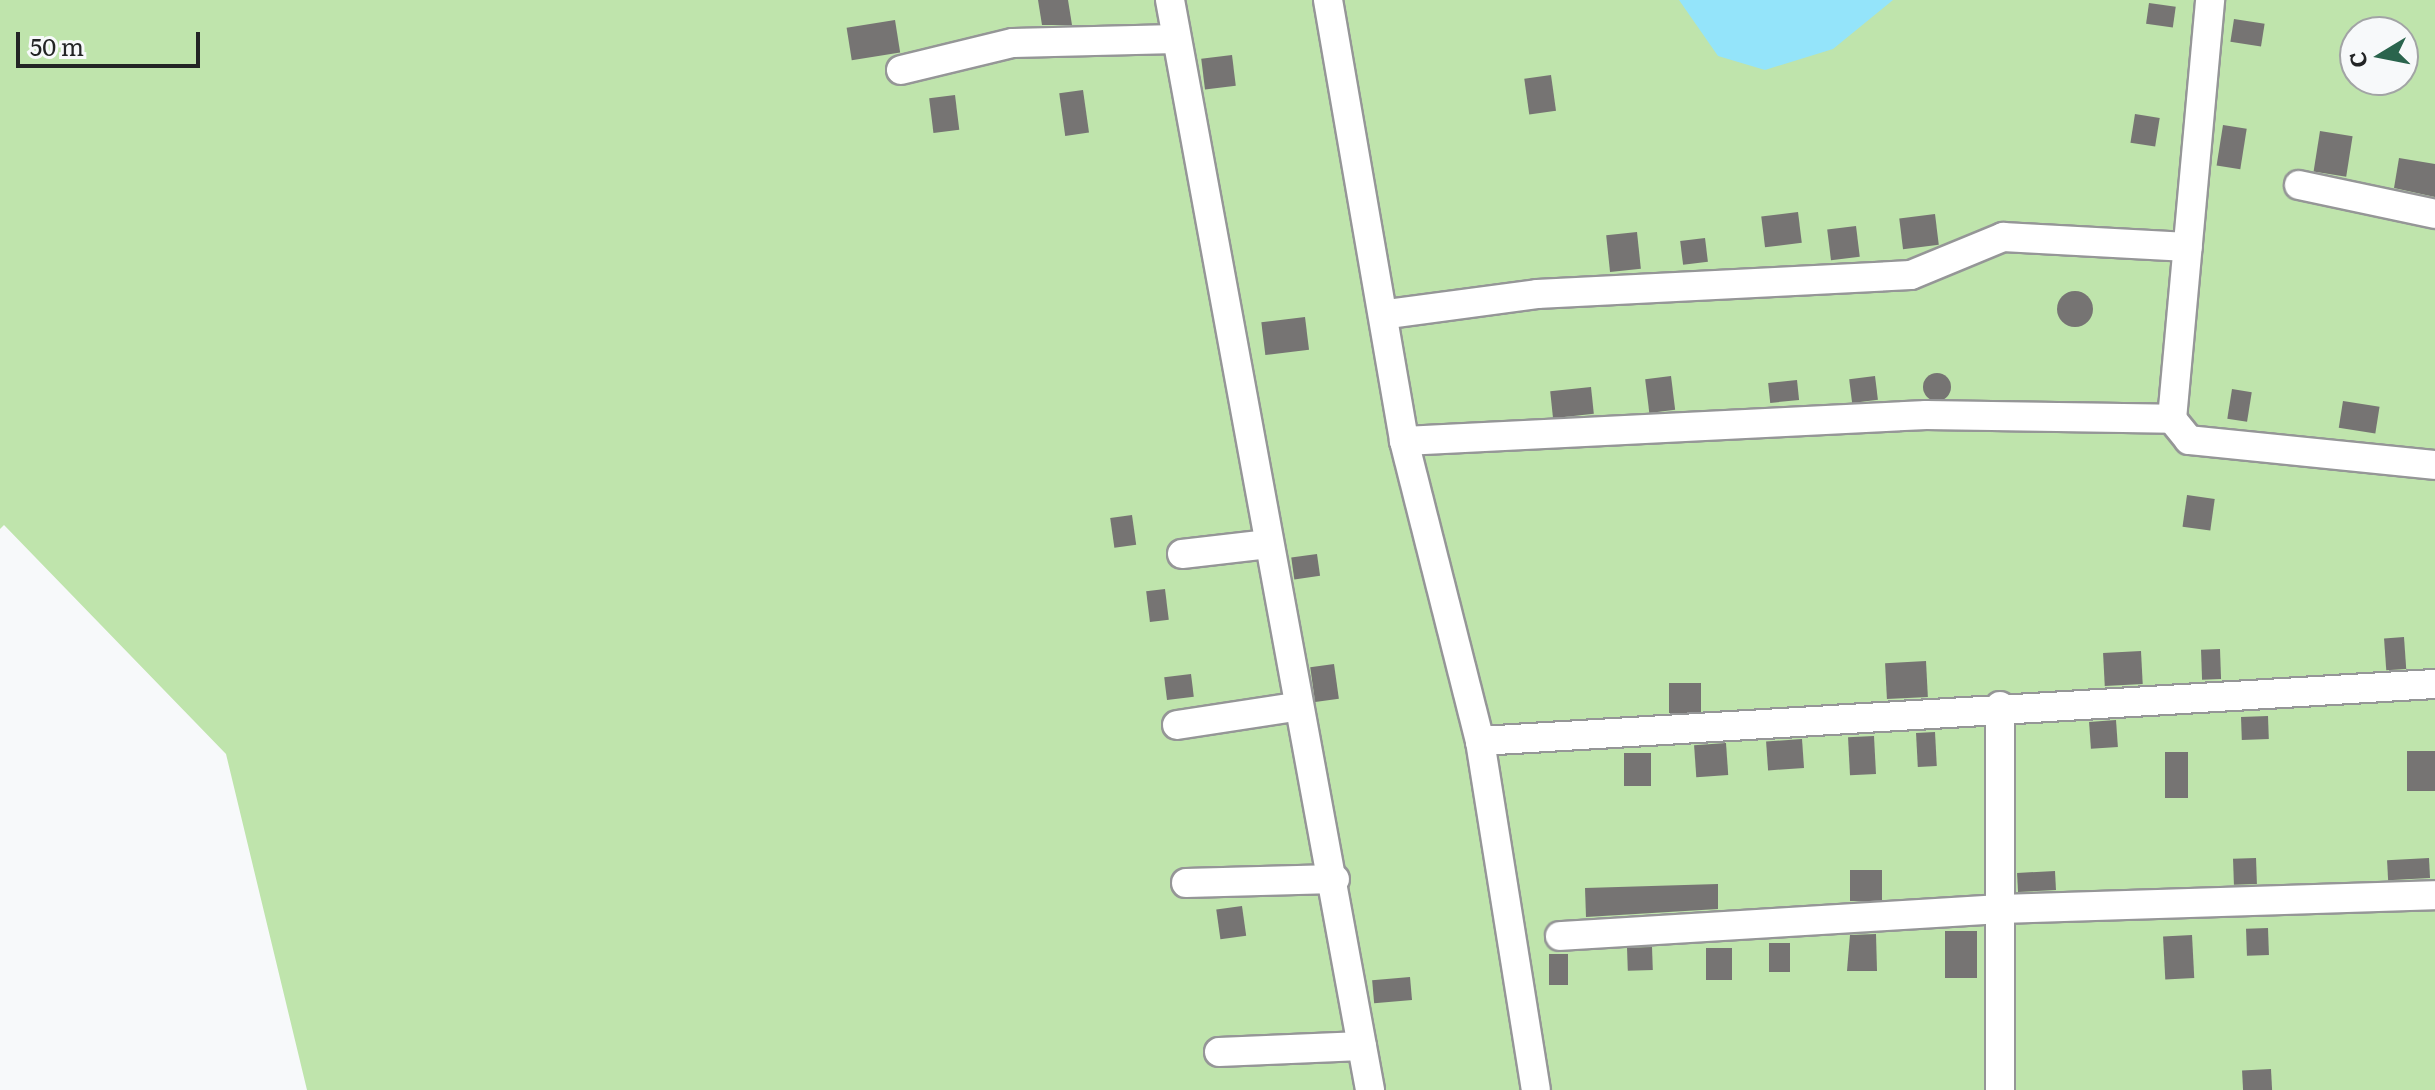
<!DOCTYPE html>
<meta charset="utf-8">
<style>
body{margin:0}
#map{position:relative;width:2435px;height:1090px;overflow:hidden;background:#f7f9fa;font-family:Literata,serif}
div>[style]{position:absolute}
.green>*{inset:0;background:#bfe4ac}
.water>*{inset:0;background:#94e4fa}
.building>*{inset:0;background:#767473;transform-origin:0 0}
.round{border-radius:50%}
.roads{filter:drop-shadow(2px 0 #959697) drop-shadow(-2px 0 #959697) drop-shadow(0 2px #959697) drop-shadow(0 -2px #959697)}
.minor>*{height:28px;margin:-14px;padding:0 14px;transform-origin:14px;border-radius:14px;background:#fff}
span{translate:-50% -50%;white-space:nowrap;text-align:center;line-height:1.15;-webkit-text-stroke:6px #f7f9fa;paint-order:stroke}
.north{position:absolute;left:2339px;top:16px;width:80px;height:80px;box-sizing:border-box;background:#f7f9fa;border:2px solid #a2a4a5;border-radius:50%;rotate:260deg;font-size:22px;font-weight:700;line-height:32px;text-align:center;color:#232425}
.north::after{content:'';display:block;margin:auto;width:28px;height:36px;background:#2a644d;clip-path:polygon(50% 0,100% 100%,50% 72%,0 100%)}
.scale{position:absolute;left:16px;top:32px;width:184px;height:36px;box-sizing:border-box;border:4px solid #232425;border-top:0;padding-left:10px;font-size:24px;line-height:28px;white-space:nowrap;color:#232425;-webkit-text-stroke:6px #f7f9fa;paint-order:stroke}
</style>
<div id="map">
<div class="green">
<div style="clip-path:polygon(evenodd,0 0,2435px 0,2435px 1090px,307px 1090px,226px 754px,4px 525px,0 529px,0 0,2355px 32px,2403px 32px,2403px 80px,2355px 80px,2355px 32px)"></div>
</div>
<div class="water">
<div style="clip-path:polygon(1679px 0,1893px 0,1833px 49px,1765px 70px,1718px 56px)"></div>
</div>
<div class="building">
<div style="clip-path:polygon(1038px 0,1068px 0,1072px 25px,1042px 25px)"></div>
<div style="left:2149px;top:3px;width:27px;height:21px;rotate:8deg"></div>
<div style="left:2234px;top:19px;width:31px;height:23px;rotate:9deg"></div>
<div style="left:895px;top:20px;width:33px;height:49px;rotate:81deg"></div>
<div style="left:1232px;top:55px;width:31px;height:31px;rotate:83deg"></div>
<div style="left:1551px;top:75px;width:36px;height:27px;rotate:82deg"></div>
<div style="left:1083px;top:90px;width:43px;height:24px;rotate:82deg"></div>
<div style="left:955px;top:95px;width:35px;height:26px;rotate:83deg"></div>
<div style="left:2135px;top:114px;width:25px;height:29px;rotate:9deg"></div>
<div style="left:2223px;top:125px;width:24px;height:41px;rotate:9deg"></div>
<div style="left:2320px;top:131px;width:33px;height:41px;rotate:9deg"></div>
<div style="clip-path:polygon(2399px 158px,2435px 164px,2435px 197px,2394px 188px)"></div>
<div style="left:1798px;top:212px;width:31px;height:37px;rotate:83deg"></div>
<div style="left:1935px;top:214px;width:31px;height:36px;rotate:83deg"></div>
<div style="left:1856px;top:226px;width:31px;height:29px;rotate:83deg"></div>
<div style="left:1637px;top:232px;width:37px;height:31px;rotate:84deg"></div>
<div style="left:1705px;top:238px;width:24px;height:25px;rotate:83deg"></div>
<div class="round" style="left:2057px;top:291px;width:36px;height:36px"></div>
<div style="left:1305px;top:317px;width:33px;height:44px;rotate:83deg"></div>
<div class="round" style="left:1923px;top:373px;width:28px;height:28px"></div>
<div style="left:1671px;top:376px;width:34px;height:26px;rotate:83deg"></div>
<div style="left:1875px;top:376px;width:24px;height:26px;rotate:83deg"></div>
<div style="left:1797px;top:380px;width:20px;height:29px;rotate:84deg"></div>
<div style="left:1591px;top:387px;width:27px;height:41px;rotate:84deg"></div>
<div style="left:2232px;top:389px;width:20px;height:30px;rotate:9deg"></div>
<div style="left:2343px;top:401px;width:37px;height:27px;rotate:9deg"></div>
<div style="left:2187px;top:495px;width:28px;height:32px;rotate:8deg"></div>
<div style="left:1132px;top:515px;width:30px;height:22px;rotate:82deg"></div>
<div style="left:1317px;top:554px;width:22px;height:26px;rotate:82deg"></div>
<div style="left:1165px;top:589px;width:31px;height:19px;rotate:83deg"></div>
<div style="left:2404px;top:637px;width:32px;height:20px;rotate:86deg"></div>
<div style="left:2220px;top:649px;width:30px;height:19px;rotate:88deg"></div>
<div style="left:2141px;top:651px;width:33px;height:38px;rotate:87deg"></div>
<div style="left:1926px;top:661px;width:36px;height:41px;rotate:87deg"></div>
<div style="left:1334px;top:664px;width:35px;height:24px;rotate:82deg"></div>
<div style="left:1191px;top:674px;width:23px;height:27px;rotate:83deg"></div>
<div style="left:1669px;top:683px;width:32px;height:30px"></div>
<div style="left:2268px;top:716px;width:23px;height:27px;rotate:88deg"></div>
<div style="left:2116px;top:720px;width:27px;height:27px;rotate:86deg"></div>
<div style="left:1935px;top:732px;width:34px;height:19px;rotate:87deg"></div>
<div style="left:1874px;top:736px;width:38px;height:26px;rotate:87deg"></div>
<div style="left:1802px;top:739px;width:29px;height:36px;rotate:86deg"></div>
<div style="left:1726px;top:743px;width:32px;height:32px;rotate:86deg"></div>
<div style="left:2435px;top:751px;width:40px;height:28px;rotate:90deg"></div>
<div style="left:2165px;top:752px;width:23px;height:46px"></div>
<div style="left:1651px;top:753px;width:33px;height:27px;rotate:90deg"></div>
<div style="left:2256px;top:858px;width:26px;height:23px;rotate:88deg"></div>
<div style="left:2429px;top:858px;width:20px;height:42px;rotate:87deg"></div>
<div style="left:1850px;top:870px;width:32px;height:31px"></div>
<div style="left:2055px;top:871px;width:19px;height:38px;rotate:87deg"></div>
<div style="clip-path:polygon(1718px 884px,1718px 909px,1586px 917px,1585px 888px)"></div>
<div style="left:1242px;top:906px;width:30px;height:26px;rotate:82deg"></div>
<div style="left:2268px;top:928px;width:27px;height:22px;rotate:88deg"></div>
<div style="left:1945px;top:931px;width:32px;height:47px"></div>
<div style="clip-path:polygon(1876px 934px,1877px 971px,1847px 971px,1850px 935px)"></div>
<div style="left:2192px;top:935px;width:43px;height:29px;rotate:87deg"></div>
<div style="left:1769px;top:943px;width:21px;height:29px"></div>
<div style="left:1652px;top:947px;width:23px;height:25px;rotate:88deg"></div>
<div style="left:1706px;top:948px;width:26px;height:32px"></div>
<div style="left:1549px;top:954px;width:19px;height:31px"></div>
<div style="left:1410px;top:977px;width:23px;height:38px;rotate:85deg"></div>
<div style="left:2271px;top:1069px;width:21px;height:29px;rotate:87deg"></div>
</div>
<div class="roads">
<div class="minor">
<div style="left:1170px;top:0;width:1108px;rotate:79.6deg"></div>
<div style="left:1328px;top:0;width:448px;rotate:80.2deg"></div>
<div style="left:1404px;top:441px;width:309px;rotate:75.8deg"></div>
<div style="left:1480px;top:741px;width:353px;rotate:80.9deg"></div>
<div style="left:901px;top:70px;width:115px;rotate:-13.6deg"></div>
<div style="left:1013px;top:43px;width:163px;rotate:-1.4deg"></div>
<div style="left:2299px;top:185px;width:139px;rotate:12deg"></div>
<div style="left:1388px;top:314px;width:150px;rotate:-7.6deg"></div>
<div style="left:1537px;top:294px;width:374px;rotate:-2.9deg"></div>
<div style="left:1911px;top:275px;width:100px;rotate:-22.4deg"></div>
<div style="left:2003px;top:237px;width:185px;rotate:3.1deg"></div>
<div style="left:2172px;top:419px;width:421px;rotate:-84.8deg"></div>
<div style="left:1404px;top:441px;width:523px;rotate:-2.85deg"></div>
<div style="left:1926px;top:415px;width:246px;rotate:0.9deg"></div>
<div style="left:2172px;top:419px;width:27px;rotate:51deg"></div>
<div style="left:2189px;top:440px;width:247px;rotate:5.8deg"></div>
<div style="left:1182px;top:554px;width:87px;rotate:-6.6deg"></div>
<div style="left:1177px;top:725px;width:119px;rotate:-8.7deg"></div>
<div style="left:1480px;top:741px;width:957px;rotate:-3.42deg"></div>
<div style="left:1186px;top:883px;width:149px;rotate:-1.5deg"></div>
<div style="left:1560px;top:936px;width:440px;rotate:-3.5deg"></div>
<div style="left:1999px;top:909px;width:436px;rotate:-1.8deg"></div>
<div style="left:1219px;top:1052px;width:143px;rotate:-2.4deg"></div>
<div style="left:2000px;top:1090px;width:384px;rotate:-90deg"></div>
</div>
</div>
<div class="north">С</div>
<div class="scale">50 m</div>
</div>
